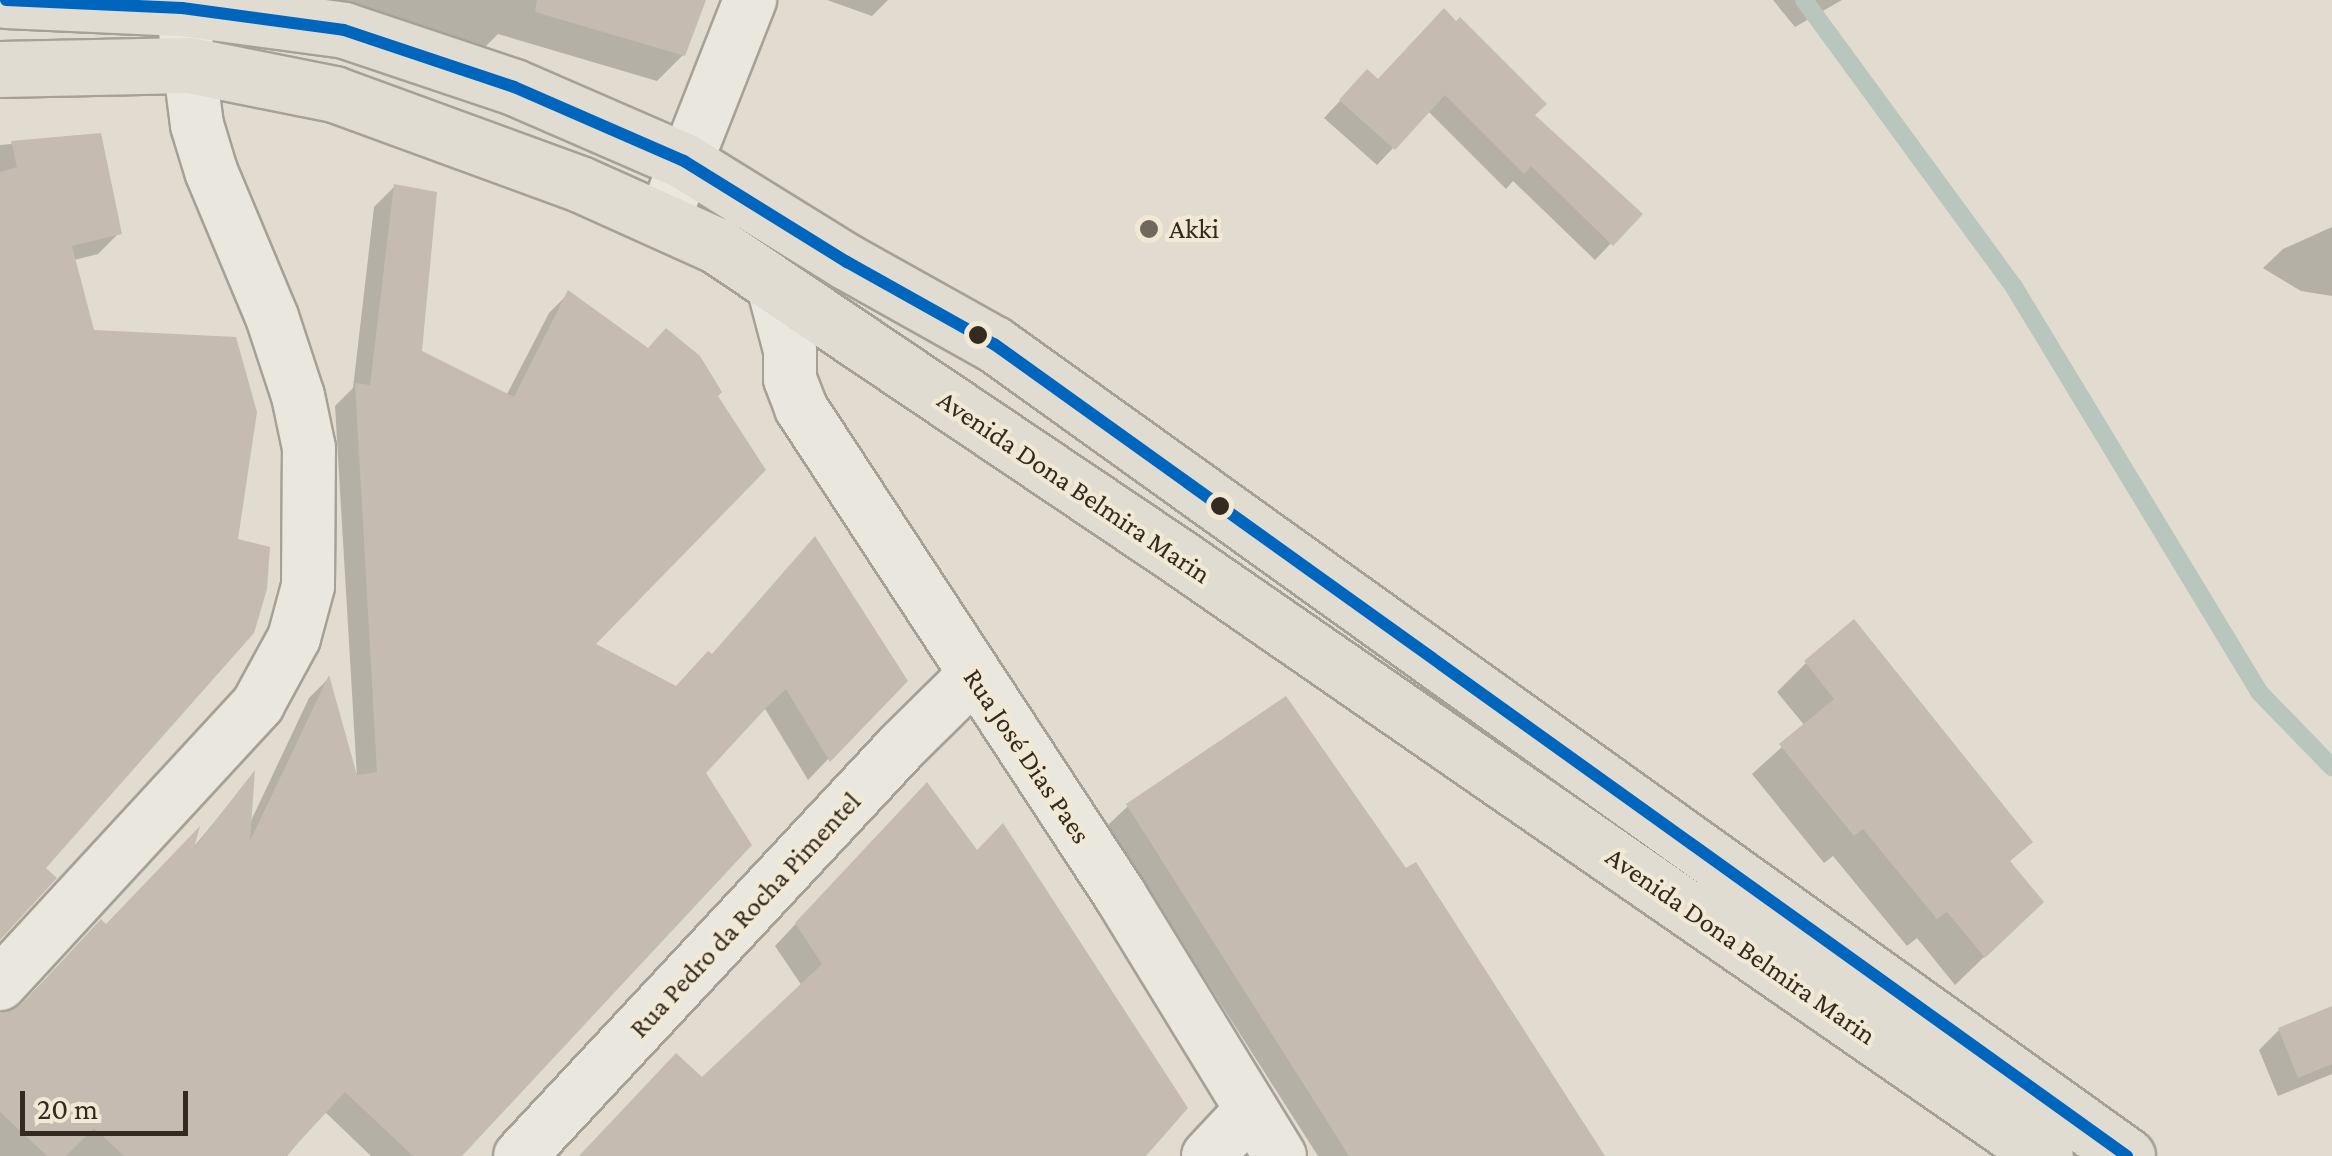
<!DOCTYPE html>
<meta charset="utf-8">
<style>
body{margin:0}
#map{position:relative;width:2332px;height:1156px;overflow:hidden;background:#e1dccf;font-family:"Crimson Pro",serif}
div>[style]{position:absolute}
.shadow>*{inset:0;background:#0003}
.stream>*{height:18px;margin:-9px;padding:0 9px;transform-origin:9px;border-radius:9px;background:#b8c6be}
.building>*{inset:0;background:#c5bbb0}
.roads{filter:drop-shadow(2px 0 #a6a197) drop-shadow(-2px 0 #a6a197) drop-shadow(0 2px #a6a197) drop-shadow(0 -2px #a6a197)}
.street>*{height:52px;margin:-26px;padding:0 26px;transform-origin:26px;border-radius:26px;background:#eae7df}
.primary>*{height:55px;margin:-27.5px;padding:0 27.5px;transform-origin:27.5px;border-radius:27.5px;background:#e1dcd2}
.bus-1>*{height:12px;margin:-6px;padding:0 6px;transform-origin:6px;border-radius:6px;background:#0065bd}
.dots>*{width:28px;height:28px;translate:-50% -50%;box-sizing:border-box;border:5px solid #f1e9d5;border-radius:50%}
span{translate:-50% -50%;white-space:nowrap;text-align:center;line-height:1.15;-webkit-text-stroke:8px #f1e9d5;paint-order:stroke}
.poi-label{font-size:28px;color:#342a20}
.left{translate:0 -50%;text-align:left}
.street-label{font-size:28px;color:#342a20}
.scale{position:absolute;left:20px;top:1091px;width:168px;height:45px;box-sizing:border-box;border:5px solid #342a20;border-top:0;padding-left:12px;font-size:30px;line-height:35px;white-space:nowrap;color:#342a20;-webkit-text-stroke:8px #f1e9d5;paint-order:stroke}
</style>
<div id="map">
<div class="shadow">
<div style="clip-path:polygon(268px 0,703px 0,683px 55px,657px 81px,498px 34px,482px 50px)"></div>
<div style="clip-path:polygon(827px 0,888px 0,872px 16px)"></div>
<div style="clip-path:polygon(1773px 0,1842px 0,1795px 27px)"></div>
<div style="clip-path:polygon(1377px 82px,1544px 104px,1532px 116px,1639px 214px,1595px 260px,1513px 181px,1506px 189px,1428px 111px,1377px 165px,1324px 118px,1351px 89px)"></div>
<div style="clip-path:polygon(99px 136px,119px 233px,98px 254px,74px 260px,43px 868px,0 939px,0 145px)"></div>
<div style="clip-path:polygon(395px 186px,419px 352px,506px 396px,549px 313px,569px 293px,592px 645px,675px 689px,904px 680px,808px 780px,764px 707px,703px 773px,458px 1156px,371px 1156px,324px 1111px,287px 1156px,0 1156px,0 1026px,101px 922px,106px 927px,191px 850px,252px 777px,249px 825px,309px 698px,328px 679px,357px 777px,335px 406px,353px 388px,374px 207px)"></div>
<div style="clip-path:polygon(2332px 227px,2332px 296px,2301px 291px,2263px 268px,2283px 249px)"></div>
<div style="clip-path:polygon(1806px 663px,2030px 841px,2008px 863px,2012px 930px,1955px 985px,1917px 938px,1907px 946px,1833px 856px,1824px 863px,1752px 774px,1805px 726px,1777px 692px)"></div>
<div style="clip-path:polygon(906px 806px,1142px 1156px,581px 1156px,702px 1080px,802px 986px,775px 946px)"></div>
<div style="clip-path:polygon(1128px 806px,1603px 1156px,1318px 1156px,1107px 826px)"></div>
<div style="clip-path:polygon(2332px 1009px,2332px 1074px,2278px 1096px,2259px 1050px,2279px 1030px)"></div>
</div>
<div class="stream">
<div style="left:1804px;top:0;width:356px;rotate:53.8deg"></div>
<div style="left:2014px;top:287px;width:473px;rotate:58.8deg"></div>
<div style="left:2259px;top:692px;width:105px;rotate:45.8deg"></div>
</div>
<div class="building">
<div style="clip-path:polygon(537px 0,706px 0,685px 56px,535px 12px)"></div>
<div style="clip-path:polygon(1444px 8px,1456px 21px,1460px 17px,1547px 104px,1535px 115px,1643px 214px,1613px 246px,1531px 166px,1524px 174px,1445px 95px,1395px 150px,1339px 100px,1367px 69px,1378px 79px)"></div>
<div style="clip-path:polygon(101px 133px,122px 234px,72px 246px,94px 330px,236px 337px,257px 412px,238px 539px,270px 547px,267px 589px,254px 633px,46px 868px,57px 878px,0 940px,0 172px,17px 167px,11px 141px)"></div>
<div style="clip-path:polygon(394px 184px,437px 192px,422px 351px,514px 397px,568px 290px,648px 348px,666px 328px,700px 356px,722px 392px,718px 396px,766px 470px,596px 644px,676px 686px,708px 651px,712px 654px,815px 536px,908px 681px,830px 762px,786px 689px,767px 707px,706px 773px,752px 845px,462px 1156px,413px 1156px,345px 1092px,286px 1156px,124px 1156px,94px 1128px,66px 1156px,47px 1156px,0 1112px,0 1013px,22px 1004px,101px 919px,106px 924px,200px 826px,194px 848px,255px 770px,250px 841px,329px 675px,357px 775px,377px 772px,355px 383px,370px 385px)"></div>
<div style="clip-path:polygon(1854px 619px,2033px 842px,2010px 861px,2044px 902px,1985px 958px,1947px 912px,1937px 919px,1863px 829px,1854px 836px,1779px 744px,1834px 699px,1804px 661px)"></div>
<div style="clip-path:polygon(1286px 696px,1406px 868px,1416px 862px,1605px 1156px,1349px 1156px,1126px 804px)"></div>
<div style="clip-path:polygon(927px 782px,977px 850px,1003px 823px,1188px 1108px,1146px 1156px,579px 1156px,676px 1053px,702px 1077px,822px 964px,795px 923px)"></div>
<div style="clip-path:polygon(2332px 1006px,2332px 1064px,2298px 1078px,2278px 1028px)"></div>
</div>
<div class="roads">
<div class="street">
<div style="left:663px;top:221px;width:238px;rotate:-68.5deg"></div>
<div style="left:772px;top:282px;width:70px;rotate:75.2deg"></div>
<div style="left:790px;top:350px;width:29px;rotate:90deg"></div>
<div style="left:790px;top:379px;width:31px;rotate:69deg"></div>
<div style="left:801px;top:408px;width:582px;rotate:56.77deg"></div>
<div style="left:1120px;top:895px;width:306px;rotate:58.5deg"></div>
<div style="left:0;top:984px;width:381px;rotate:-47.3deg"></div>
<div style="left:258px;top:704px;width:75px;rotate:-61.4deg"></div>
<div style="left:294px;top:638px;width:54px;rotate:-74.9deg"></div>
<div style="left:308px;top:586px;width:138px;rotate:-89.6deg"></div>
<div style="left:309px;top:448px;width:53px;rotate:-101.9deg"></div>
<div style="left:298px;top:396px;width:83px;rotate:-108.2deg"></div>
<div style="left:272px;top:317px;width:158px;rotate:-112.7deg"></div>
<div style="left:211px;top:171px;width:48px;rotate:-106.9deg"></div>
<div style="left:197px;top:125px;width:118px;rotate:-97.3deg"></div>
<div style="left:520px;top:1156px;width:560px;rotate:-47.02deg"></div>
<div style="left:902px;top:746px;width:100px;rotate:-44.6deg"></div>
<div style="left:1208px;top:1156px;width:63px;rotate:-46.9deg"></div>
</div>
<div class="primary">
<div style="left:6px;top:0;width:176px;rotate:2.6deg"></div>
<div style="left:182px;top:8px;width:163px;rotate:7.7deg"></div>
<div style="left:344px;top:30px;width:179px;rotate:18.5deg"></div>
<div style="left:514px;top:87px;width:185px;rotate:23.5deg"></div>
<div style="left:684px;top:161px;width:192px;rotate:31.8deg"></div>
<div style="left:847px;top:262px;width:168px;rotate:29.2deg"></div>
<div style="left:994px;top:344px;width:1394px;rotate:35.63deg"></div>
<div style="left:0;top:69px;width:189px;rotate:-1.2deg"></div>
<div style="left:189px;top:65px;width:148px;rotate:11.3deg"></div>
<div style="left:334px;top:94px;width:262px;rotate:20.1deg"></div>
<div style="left:580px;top:184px;width:149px;rotate:24.2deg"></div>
<div style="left:716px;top:245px;width:562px;rotate:33.97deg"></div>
<div style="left:1182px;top:559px;width:1049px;rotate:34.67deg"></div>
</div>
</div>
<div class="bus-1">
<div style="left:6px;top:0;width:176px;rotate:2.6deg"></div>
<div style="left:182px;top:8px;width:163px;rotate:7.7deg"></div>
<div style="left:344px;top:30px;width:179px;rotate:18.5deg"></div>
<div style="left:514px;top:87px;width:185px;rotate:23.5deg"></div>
<div style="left:684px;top:161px;width:192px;rotate:31.8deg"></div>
<div style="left:847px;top:262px;width:168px;rotate:29.2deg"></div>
<div style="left:994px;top:344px;width:1394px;rotate:35.63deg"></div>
</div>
<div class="dots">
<div style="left:1149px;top:229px;background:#71685d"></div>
<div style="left:978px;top:335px;background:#342a20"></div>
<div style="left:1220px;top:506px;background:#342a20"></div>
</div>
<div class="poi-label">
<span class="left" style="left:1169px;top:229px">Akki</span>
</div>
<div class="street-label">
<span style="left:1074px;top:487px;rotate:34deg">Avenida Dona Belmira Marin</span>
<span style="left:1027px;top:756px;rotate:56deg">Rua José Dias Paes</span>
<span style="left:745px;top:915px;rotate:-47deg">Rua Pedro da Rocha Pimentel</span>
<span style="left:1741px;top:946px;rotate:35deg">Avenida Dona Belmira Marin</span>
</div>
<div class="scale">20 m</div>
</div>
